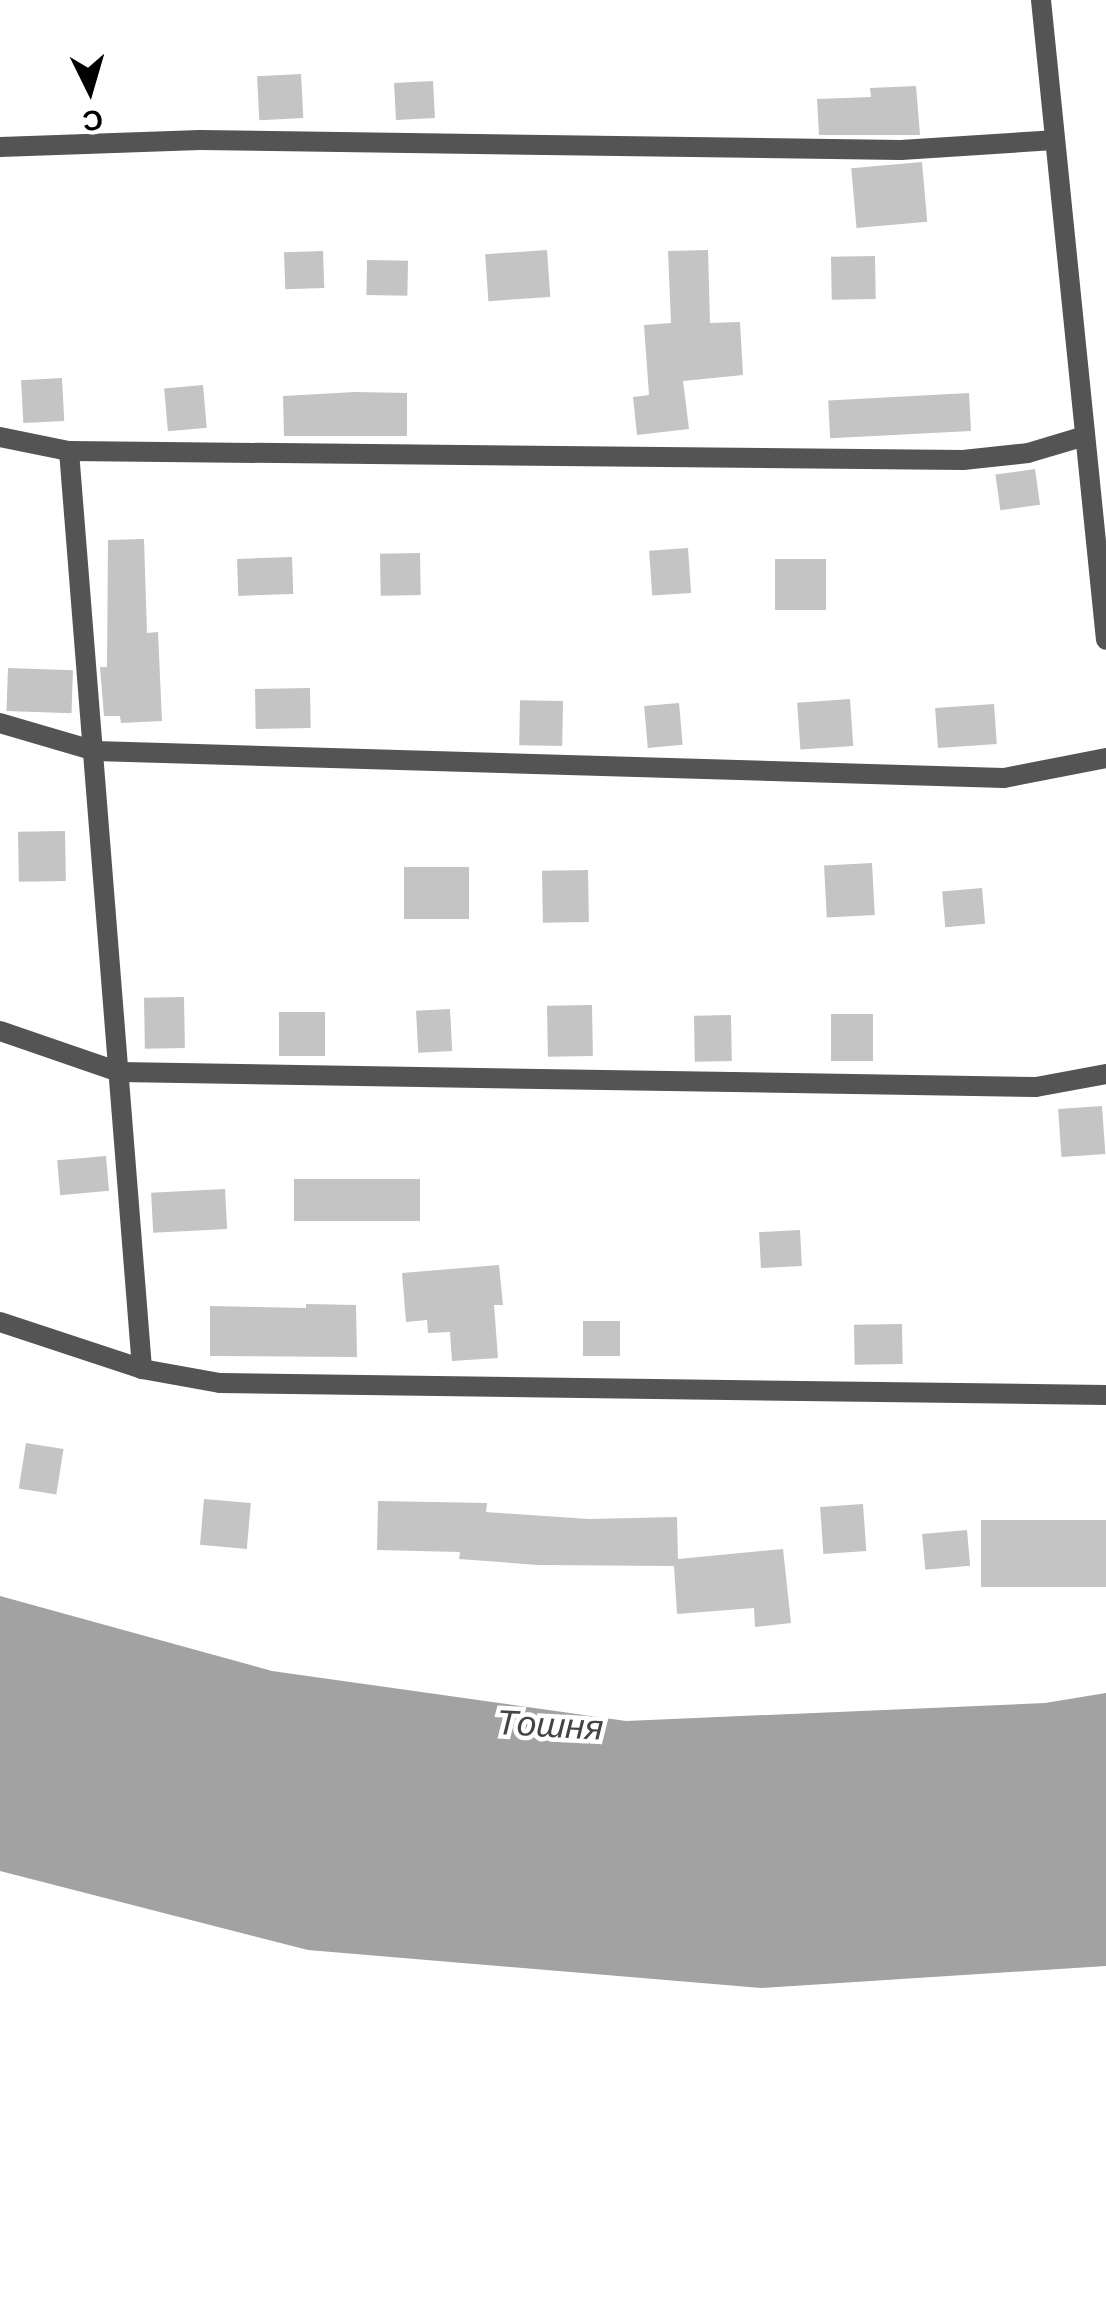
<!DOCTYPE html>
<meta charset="utf-8">
<style>
body{margin:0}
#map{position:relative;width:1106px;height:2315px;overflow:hidden;background:#fff;font-family:"Work Sans",sans-serif}
div>[style]{position:absolute}
.water>*{inset:0;background:#a2a2a2}
.building>*{inset:0;background:#c4c4c4;transform-origin:0 0}
.service>*{height:20px;margin:-10px;padding:0 10px;transform-origin:10px;border-radius:10px;background:#545454}
.minor>*{height:20px;margin:-10px;padding:0 10px;transform-origin:10px;border-radius:10px;background:#545454}
span{translate:-50% -50%;white-space:nowrap;text-align:center;line-height:1.15;-webkit-text-stroke:9px #fff;paint-order:stroke}
.water-label{font-size:35px;color:#434343;font-style:italic}
.north{position:absolute;left:40px;top:40px;width:100px;height:100px;-webkit-text-stroke:8px #fff;paint-order:stroke;rotate:175deg;font-size:28px;font-weight:700;line-height:40px;text-align:center;color:#000}
.north::after{content:'';display:block;margin:auto;width:35px;height:45px;background:#000;clip-path:polygon(50% 0,100% 100%,50% 72%,0 100%)}
</style>
<div id="map">
<div class="water">
<div style="clip-path:polygon(0 1596px,272px 1671px,626px 1721px,1045px 1703px,1106px 1693px,1106px 1966px,761px 1988px,308px 1950px,0 1871px)"></div>
</div>
<div class="building">
<div style="left:301px;top:74px;width:44px;height:44px;rotate:87deg"></div>
<div style="left:433px;top:81px;width:37px;height:39px;rotate:87deg"></div>
<div style="clip-path:polygon(916px 86px,920px 135px,819px 135px,817px 99px,871px 97px,870px 88px)"></div>
<div style="left:922px;top:162px;width:60px;height:71px;rotate:85deg"></div>
<div style="left:547px;top:250px;width:47px;height:62px;rotate:86deg"></div>
<div style="clip-path:polygon(708px 250px,710px 323px,740px 322px,743px 375px,683px 381px,689px 429px,637px 435px,633px 397px,649px 395px,644px 325px,671px 323px,668px 251px)"></div>
<div style="left:323px;top:251px;width:37px;height:39px;rotate:88deg"></div>
<div style="left:875px;top:256px;width:43px;height:44px;rotate:89deg"></div>
<div style="left:367px;top:260px;width:41px;height:35px;rotate:1deg"></div>
<div style="left:62px;top:378px;width:43px;height:41px;rotate:87deg"></div>
<div style="left:203px;top:385px;width:43px;height:39px;rotate:85deg"></div>
<div style="clip-path:polygon(355px 392px,407px 393px,407px 436px,284px 436px,283px 396px)"></div>
<div style="left:969px;top:393px;width:38px;height:141px;rotate:87deg"></div>
<div style="left:1035px;top:469px;width:36px;height:40px;rotate:82deg"></div>
<div style="clip-path:polygon(144px 539px,147px 633px,158px 632px,162px 721px,121px 723px,120px 716px,104px 716px,100px 667px,107px 667px,108px 540px)"></div>
<div style="left:688px;top:548px;width:45px;height:39px;rotate:86deg"></div>
<div style="left:420px;top:553px;width:42px;height:40px;rotate:89deg"></div>
<div style="left:292px;top:557px;width:37px;height:55px;rotate:88deg"></div>
<div style="left:775px;top:559px;width:51px;height:51px"></div>
<div style="left:8px;top:668px;width:65px;height:43px;rotate:2deg"></div>
<div style="left:310px;top:688px;width:40px;height:55px;rotate:89deg"></div>
<div style="left:850px;top:699px;width:47px;height:53px;rotate:86deg"></div>
<div style="left:563px;top:701px;width:45px;height:43px;rotate:91deg"></div>
<div style="left:679px;top:703px;width:42px;height:35px;rotate:85deg"></div>
<div style="left:994px;top:704px;width:40px;height:59px;rotate:86deg"></div>
<div style="left:65px;top:831px;width:50px;height:47px;rotate:89deg"></div>
<div style="left:872px;top:863px;width:52px;height:48px;rotate:87deg"></div>
<div style="left:404px;top:867px;width:65px;height:52px"></div>
<div style="left:588px;top:870px;width:52px;height:46px;rotate:89deg"></div>
<div style="left:982px;top:888px;width:36px;height:40px;rotate:85deg"></div>
<div style="left:184px;top:997px;width:51px;height:40px;rotate:89deg"></div>
<div style="left:592px;top:1005px;width:51px;height:45px;rotate:89deg"></div>
<div style="left:450px;top:1009px;width:42px;height:34px;rotate:87deg"></div>
<div style="left:279px;top:1012px;width:46px;height:44px"></div>
<div style="left:831px;top:1014px;width:42px;height:47px"></div>
<div style="left:731px;top:1015px;width:46px;height:37px;rotate:89deg"></div>
<div style="left:1102px;top:1106px;width:48px;height:44px;rotate:86deg"></div>
<div style="left:106px;top:1156px;width:35px;height:49px;rotate:85deg"></div>
<div style="left:294px;top:1179px;width:126px;height:42px"></div>
<div style="left:225px;top:1189px;width:40px;height:74px;rotate:87deg"></div>
<div style="left:800px;top:1230px;width:36px;height:41px;rotate:87deg"></div>
<div style="clip-path:polygon(499px 1265px,503px 1305px,494px 1305px,498px 1358px,452px 1361px,450px 1332px,428px 1333px,427px 1320px,406px 1322px,402px 1273px)"></div>
<div style="clip-path:polygon(306px 1304px,356px 1305px,357px 1357px,210px 1356px,210px 1306px,306px 1308px)"></div>
<div style="left:583px;top:1321px;width:37px;height:35px"></div>
<div style="left:902px;top:1324px;width:40px;height:48px;rotate:89deg"></div>
<div style="left:26px;top:1443px;width:38px;height:46px;rotate:9deg"></div>
<div style="left:204px;top:1499px;width:47px;height:46px;rotate:5deg"></div>
<div style="clip-path:polygon(378px 1501px,487px 1503px,486px 1512px,589px 1519px,677px 1517px,678px 1559px,783px 1549px,791px 1623px,755px 1627px,754px 1608px,677px 1614px,674px 1566px,538px 1565px,459px 1559px,460px 1552px,377px 1550px)"></div>
<div style="left:863px;top:1504px;width:47px;height:43px;rotate:86deg"></div>
<div style="left:1106px;top:1520px;width:67px;height:125px;rotate:90deg"></div>
<div style="left:967px;top:1530px;width:36px;height:45px;rotate:85deg"></div>
</div>
<div class="service">
<div style="left:0;top:147px;width:200px;rotate:-2deg"></div>
<div style="left:200px;top:140px;width:701px;rotate:0.82deg"></div>
<div style="left:901px;top:150px;width:153px;rotate:-3.7deg"></div>
<div style="left:0;top:437px;width:70px;rotate:11.5deg"></div>
<div style="left:69px;top:451px;width:894px;rotate:0.58deg"></div>
<div style="left:963px;top:460px;width:65px;rotate:-6.1deg"></div>
<div style="left:1028px;top:453px;width:59px;rotate:-16.6deg"></div>
<div style="left:69px;top:451px;width:921px;rotate:85.45deg"></div>
<div style="left:0;top:723px;width:99px;rotate:16.4deg"></div>
<div style="left:95px;top:751px;width:909px;rotate:1.7deg"></div>
<div style="left:1004px;top:778px;width:104px;rotate:-11.1deg"></div>
<div style="left:0;top:1031px;width:126px;rotate:19deg"></div>
<div style="left:119px;top:1072px;width:917px;rotate:0.94deg"></div>
<div style="left:1036px;top:1087px;width:71px;rotate:-10.5deg"></div>
</div>
<div class="minor">
<div style="left:1041px;top:0;width:643px;rotate:84.2deg"></div>
<div style="left:0;top:1322px;width:150px;rotate:18.3deg"></div>
<div style="left:142px;top:1369px;width:79px;rotate:10.2deg"></div>
<div style="left:220px;top:1383px;width:886px;rotate:0.78deg"></div>
</div>
<div class="water-label">
<span style="left:550px;top:1725px;rotate:3deg">Тошня</span>
</div>
<div class="north">С</div>
</div>
